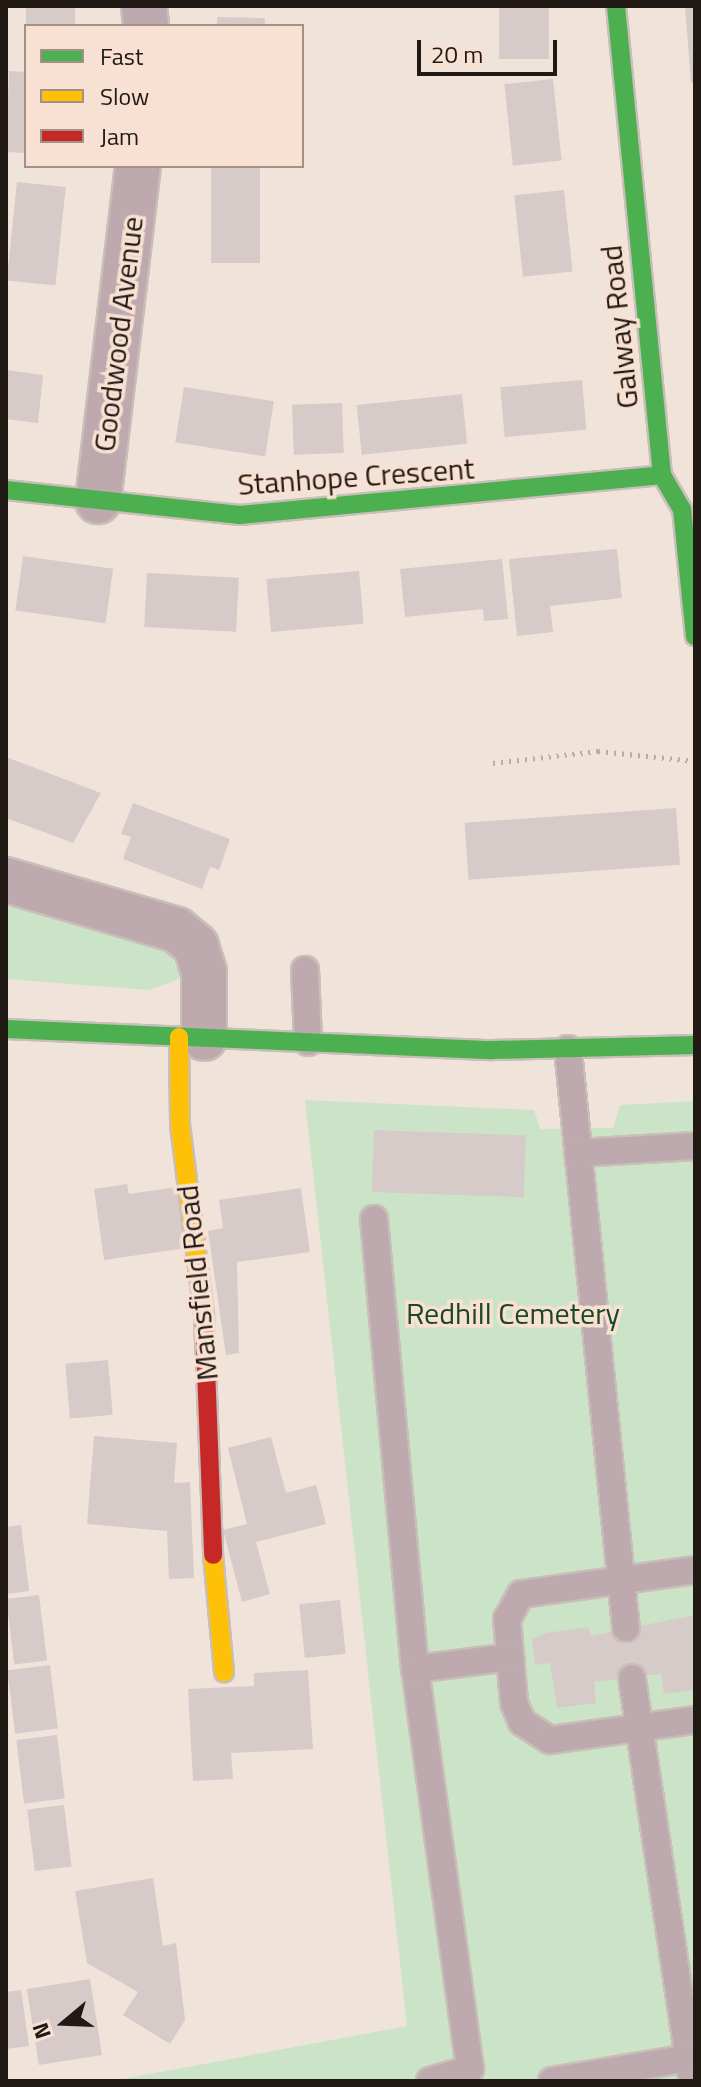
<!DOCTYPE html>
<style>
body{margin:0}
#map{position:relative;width:701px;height:2087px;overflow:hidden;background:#f0e3da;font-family:"Titillium Web",sans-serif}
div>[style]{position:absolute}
.green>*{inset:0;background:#cbe4c7}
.building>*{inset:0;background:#d6cbc9;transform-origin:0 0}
.path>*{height:5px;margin-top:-2.5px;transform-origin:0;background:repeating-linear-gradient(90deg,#b9abaa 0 2px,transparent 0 8px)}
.roads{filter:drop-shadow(2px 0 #c9bfb8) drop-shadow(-2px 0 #c9bfb8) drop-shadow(0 2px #c9bfb8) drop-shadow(0 -2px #c9bfb8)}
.lane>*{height:26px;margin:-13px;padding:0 13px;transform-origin:13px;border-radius:13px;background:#beaaae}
.street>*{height:44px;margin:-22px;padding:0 22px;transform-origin:22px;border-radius:22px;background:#beaaae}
.fast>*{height:18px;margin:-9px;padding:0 9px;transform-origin:9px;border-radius:9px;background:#4caf50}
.slow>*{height:18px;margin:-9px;padding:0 9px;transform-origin:9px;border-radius:9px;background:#ffc107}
.jam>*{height:18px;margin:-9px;padding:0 9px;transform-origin:9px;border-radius:9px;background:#c62828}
span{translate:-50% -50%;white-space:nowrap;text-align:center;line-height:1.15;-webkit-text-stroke:7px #f8e1d2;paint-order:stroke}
.street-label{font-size:30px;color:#211914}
.park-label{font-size:30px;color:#174926}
.frame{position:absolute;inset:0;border:8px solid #211914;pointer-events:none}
.legend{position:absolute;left:24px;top:24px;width:280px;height:144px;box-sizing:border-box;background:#f8e1d2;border:2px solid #a29186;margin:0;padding:10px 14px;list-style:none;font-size:24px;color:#211914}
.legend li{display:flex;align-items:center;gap:16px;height:40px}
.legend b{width:40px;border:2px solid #a29186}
.north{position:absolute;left:24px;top:1983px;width:80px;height:80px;-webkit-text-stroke:6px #f8e1d2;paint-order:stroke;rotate:251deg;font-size:22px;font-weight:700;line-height:32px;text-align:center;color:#211914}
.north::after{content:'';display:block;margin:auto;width:28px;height:36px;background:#211914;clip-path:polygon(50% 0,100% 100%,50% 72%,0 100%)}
.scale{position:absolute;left:417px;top:40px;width:140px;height:36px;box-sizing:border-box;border:4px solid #211914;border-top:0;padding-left:10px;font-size:24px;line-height:28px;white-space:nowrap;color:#211914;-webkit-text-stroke:6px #f8e1d2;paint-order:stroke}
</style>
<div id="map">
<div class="green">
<div style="clip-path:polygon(6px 902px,166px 949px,184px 977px,149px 990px,6px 979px)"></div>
<div style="clip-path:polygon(305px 1100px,534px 1110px,540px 1129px,613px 1128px,620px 1105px,695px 1101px,695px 2081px,112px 2081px,407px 2026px)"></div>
</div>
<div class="building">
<div style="left:26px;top:6px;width:49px;height:20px"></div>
<div style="left:499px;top:6px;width:50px;height:53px"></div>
<div style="clip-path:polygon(685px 6px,695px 6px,695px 83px,691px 83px)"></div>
<div style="left:217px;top:17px;width:48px;height:9px;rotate:1deg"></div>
<div style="clip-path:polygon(9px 71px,26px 72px,26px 153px,6px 152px)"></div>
<div style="left:553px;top:79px;width:82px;height:49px;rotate:84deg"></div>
<div style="left:211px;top:166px;width:49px;height:97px"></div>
<div style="left:17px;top:182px;width:49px;height:99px;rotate:6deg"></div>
<div style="left:564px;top:190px;width:82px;height:50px;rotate:84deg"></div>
<div style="clip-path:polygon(6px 370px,43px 375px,38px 423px,6px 419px)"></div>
<div style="left:582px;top:380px;width:50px;height:82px;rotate:85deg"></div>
<div style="left:184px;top:387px;width:91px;height:56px;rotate:9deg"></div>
<div style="left:462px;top:394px;width:50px;height:106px;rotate:84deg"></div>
<div style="left:342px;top:403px;width:50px;height:50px;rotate:88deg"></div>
<div style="clip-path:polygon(617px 549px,622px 598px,550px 606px,553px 632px,517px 636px,509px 559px)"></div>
<div style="left:23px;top:556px;width:91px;height:55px;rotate:8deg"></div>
<div style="clip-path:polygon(502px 559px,508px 619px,484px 621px,483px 609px,405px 617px,400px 569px)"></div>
<div style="left:359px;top:571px;width:53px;height:93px;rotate:85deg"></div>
<div style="left:147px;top:573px;width:92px;height:54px;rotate:3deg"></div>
<div style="clip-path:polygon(6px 757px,101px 793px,73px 843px,6px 818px)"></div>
<div style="clip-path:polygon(133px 803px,230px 839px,219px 870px,210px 867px,202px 889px,123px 859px,131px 837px,121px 834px)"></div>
<div style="left:676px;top:808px;width:57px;height:212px;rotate:86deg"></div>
<div style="left:374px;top:1130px;width:152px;height:62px;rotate:2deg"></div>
<div style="clip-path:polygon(127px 1184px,129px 1194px,177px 1187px,186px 1248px,104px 1260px,94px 1189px)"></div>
<div style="clip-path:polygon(301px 1188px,310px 1252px,237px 1262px,239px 1353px,226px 1355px,208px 1231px,223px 1228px,219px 1200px)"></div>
<div style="left:108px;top:1360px;width:55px;height:43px;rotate:85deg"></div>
<div style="clip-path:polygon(94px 1436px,177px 1443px,174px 1483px,190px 1482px,194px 1578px,169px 1579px,167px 1531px,87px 1524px)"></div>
<div style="clip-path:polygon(271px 1437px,286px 1493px,316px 1485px,326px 1524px,256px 1542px,270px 1594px,242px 1602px,223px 1530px,247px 1524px,228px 1448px)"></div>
<div style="clip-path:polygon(21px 1525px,29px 1591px,6px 1594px,6px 1527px)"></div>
<div style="left:39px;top:1595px;width:66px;height:33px;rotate:83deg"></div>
<div style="left:340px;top:1600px;width:54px;height:41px;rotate:84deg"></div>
<div style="clip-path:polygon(695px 1615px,695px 1690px,664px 1694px,661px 1674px,594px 1682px,596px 1703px,557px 1708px,550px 1663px,535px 1665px,532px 1639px,546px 1633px,589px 1627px,590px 1636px)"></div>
<div style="left:50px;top:1665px;width:64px;height:43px;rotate:83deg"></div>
<div style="clip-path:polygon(308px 1670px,313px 1749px,231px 1753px,233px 1779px,193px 1781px,188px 1689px,254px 1686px,254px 1673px)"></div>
<div style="left:57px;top:1735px;width:64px;height:41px;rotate:83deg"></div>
<div style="left:64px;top:1805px;width:62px;height:37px;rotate:83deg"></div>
<div style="clip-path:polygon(153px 1878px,163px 1946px,176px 1943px,185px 2020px,170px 2044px,123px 2015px,138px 1992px,87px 1963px,75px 1891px)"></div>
<div style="left:90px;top:1979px;width:77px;height:64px;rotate:81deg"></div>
<div style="clip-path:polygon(21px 1990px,29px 2046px,6px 2049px,6px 1992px)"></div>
</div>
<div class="path">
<div style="left:493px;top:763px;width:106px;rotate:-6.5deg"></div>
<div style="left:598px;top:751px;width:98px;rotate:5.9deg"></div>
</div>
<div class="roads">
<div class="lane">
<div style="left:305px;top:970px;width:72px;rotate:87.6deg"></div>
<div style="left:568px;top:1049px;width:582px;rotate:84.28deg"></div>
<div style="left:578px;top:1153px;width:117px;rotate:-3.4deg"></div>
<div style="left:374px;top:1219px;width:452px;rotate:84.8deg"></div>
<div style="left:695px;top:1570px;width:176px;rotate:172.1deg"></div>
<div style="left:521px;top:1594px;width:29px;rotate:119deg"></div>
<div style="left:507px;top:1619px;width:84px;rotate:85.2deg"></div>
<div style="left:514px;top:1703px;width:21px;rotate:67deg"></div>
<div style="left:522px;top:1722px;width:33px;rotate:33deg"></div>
<div style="left:550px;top:1740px;width:146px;rotate:-7.9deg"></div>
<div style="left:632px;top:1678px;width:407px;rotate:81.5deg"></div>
<div style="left:430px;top:2081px;width:42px;rotate:-16.7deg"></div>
<div style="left:470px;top:2069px;width:404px;rotate:-97.8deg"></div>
<div style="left:415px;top:1669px;width:96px;rotate:-7.2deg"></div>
<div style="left:552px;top:2081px;width:145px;rotate:-9.5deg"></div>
</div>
<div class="street">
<div style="left:144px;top:6px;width:20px;rotate:84deg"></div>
<div style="left:98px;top:501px;width:337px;rotate:-83.2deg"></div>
<div style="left:6px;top:880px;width:178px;rotate:16.3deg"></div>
<div style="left:177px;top:930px;width:25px;rotate:40deg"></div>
<div style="left:196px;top:946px;width:27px;rotate:73deg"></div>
<div style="left:204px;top:972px;width:66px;rotate:90deg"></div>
</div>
<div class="fast">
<div style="left:616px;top:6px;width:471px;rotate:84.4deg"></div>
<div style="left:662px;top:475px;width:39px;rotate:60deg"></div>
<div style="left:682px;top:509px;width:128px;rotate:84.2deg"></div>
<div style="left:6px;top:490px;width:235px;rotate:6.1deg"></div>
<div style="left:240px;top:515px;width:424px;rotate:-5.4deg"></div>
<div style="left:6px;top:1029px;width:486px;rotate:2.5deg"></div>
<div style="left:492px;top:1050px;width:203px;rotate:-1.4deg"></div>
</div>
<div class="slow">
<div style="left:179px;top:1037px;width:88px;rotate:89.3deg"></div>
<div style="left:180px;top:1125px;width:193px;rotate:82.8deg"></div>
<div style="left:213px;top:1555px;width:118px;rotate:84.6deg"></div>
</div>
<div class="jam">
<div style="left:204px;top:1316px;width:239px;rotate:87.8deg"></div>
</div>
</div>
<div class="street-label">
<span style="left:619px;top:327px;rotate:-96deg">Galway Road</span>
<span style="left:118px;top:334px;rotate:-83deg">Goodwood Avenue</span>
<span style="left:356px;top:476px;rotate:-4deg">Stanhope Crescent</span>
<span style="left:197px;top:1283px;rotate:-96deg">Mansfield Road</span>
</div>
<div class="park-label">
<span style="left:513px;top:1313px">Redhill Cemetery</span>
</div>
<div class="frame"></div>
<ul class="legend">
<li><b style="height:10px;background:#4caf50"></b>Fast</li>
<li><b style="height:10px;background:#ffc107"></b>Slow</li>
<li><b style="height:10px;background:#c62828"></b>Jam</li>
</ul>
<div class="north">N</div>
<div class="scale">20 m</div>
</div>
